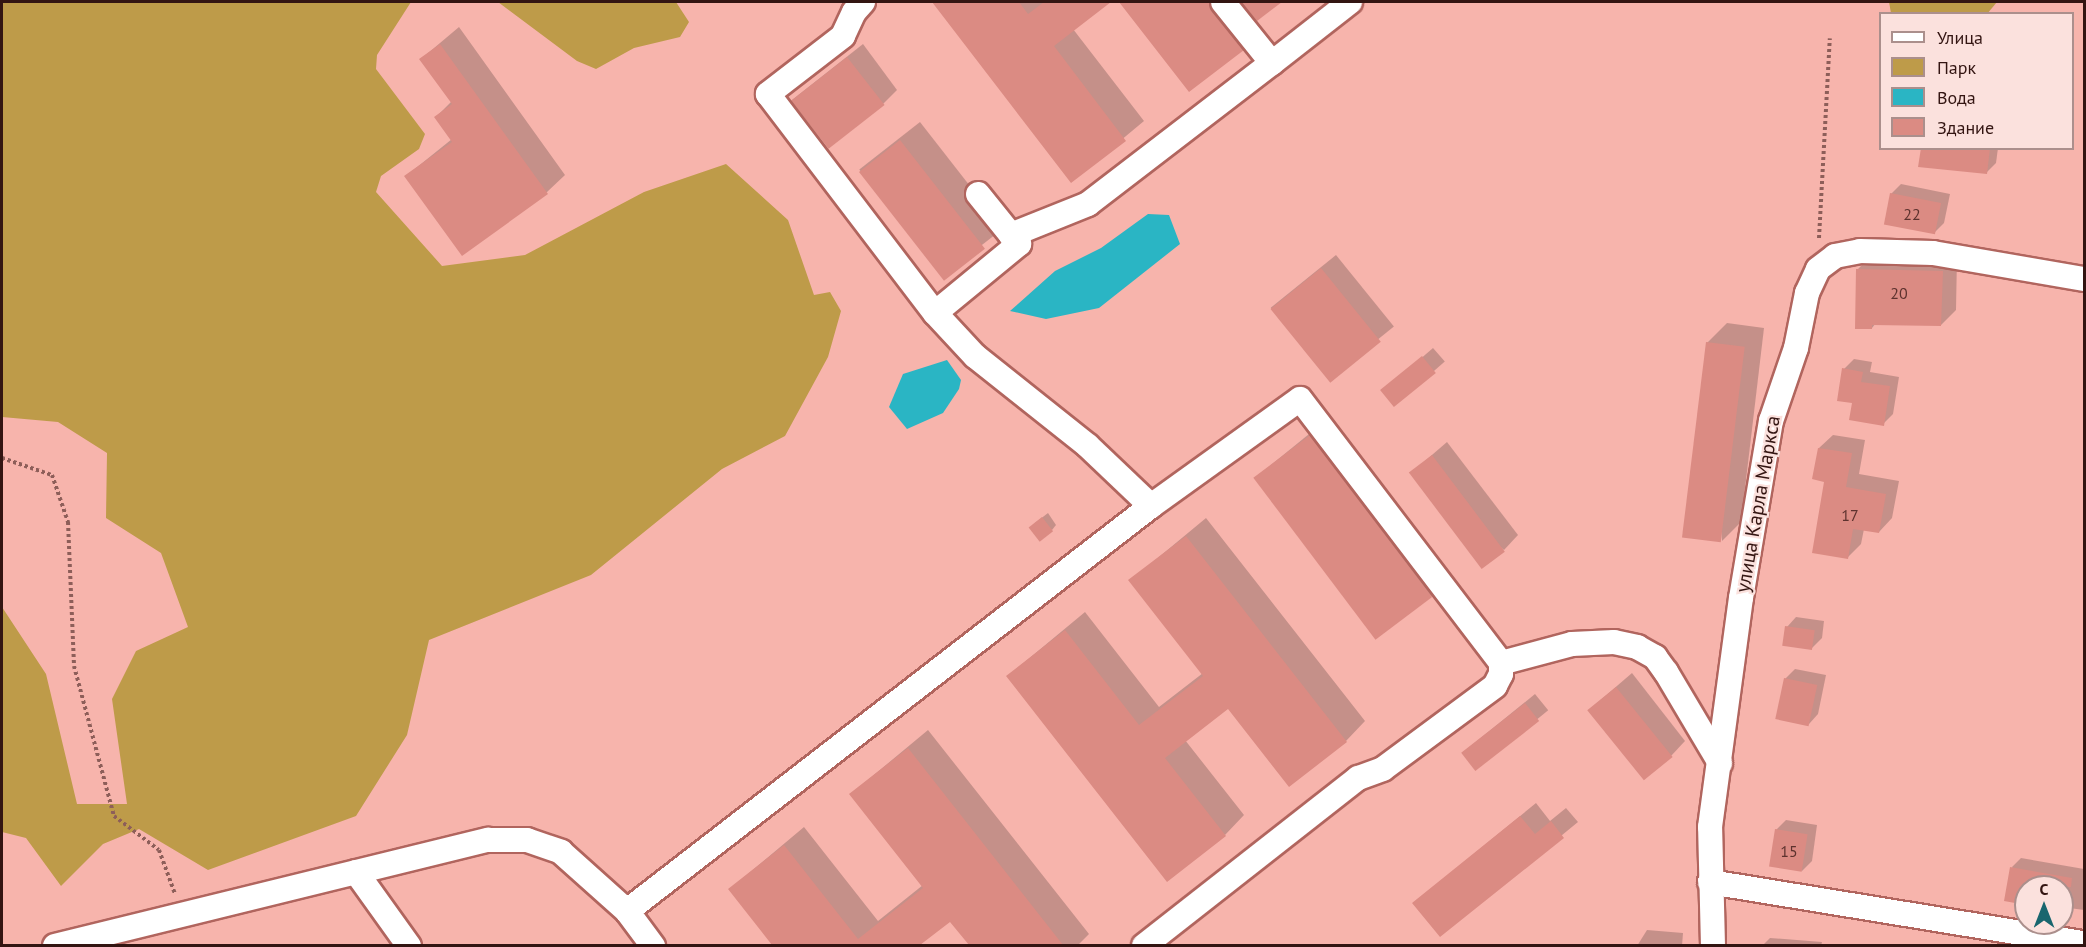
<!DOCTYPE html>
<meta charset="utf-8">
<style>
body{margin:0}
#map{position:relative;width:2086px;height:947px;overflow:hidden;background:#f7b4ac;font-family:"PT Sans",sans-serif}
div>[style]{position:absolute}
.green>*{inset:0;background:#be9b49}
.water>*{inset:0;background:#2ab5c4}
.shadow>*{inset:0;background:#0003;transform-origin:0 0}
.building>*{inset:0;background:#db8b83;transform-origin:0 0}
.path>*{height:4px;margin-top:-2px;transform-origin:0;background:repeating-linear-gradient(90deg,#8d5e59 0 3px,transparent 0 6px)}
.roads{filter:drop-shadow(2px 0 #b1655e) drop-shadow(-2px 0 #b1655e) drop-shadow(0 2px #b1655e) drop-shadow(0 -2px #b1655e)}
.minor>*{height:24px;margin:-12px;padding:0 12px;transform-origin:12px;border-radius:12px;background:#fff}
span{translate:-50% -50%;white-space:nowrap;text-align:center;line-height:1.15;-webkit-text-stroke:4.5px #fbe1dd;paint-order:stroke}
.number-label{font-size:16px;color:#5d322e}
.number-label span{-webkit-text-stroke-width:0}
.street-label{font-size:20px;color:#331512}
.frame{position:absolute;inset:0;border:3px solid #331512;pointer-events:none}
.legend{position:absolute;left:1879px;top:12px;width:195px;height:138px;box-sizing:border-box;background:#fbe1dd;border:2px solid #ab8f8c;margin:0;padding:8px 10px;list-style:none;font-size:18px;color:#331512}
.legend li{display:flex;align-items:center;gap:12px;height:30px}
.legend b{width:30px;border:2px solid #ab8f8c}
.north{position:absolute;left:2014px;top:875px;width:60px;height:60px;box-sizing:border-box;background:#fbe1dd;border:2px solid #ab8f8c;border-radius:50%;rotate:0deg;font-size:16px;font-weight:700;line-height:24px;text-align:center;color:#331512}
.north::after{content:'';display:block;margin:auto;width:21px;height:27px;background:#19666e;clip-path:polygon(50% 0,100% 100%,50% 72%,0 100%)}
</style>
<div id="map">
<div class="green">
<div style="clip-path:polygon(2px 2px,411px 2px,377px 55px,376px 69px,425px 134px,419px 149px,381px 176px,376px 192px,442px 266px,525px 255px,644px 192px,726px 164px,788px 220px,814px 295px,830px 292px,841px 311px,828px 357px,785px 436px,722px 469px,591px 575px,429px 640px,407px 735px,356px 816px,208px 870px,139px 829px,103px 844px,61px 886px,26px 838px,2px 832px,2px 607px,46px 674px,77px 804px,127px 804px,112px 699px,136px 651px,188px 627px,161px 553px,106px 518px,107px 453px,58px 422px,2px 417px)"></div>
<div style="clip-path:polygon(498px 2px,676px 2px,689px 22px,680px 37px,634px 48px,596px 69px,577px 61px)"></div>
<div style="clip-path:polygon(1889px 2px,1997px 2px,1987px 14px,1891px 13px)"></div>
</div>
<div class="water">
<div style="clip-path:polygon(1148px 214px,1169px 215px,1180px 244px,1099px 308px,1046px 319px,1010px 311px,1055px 271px,1101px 248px)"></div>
<div style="clip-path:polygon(947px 360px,961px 380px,959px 389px,943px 413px,907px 429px,889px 407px,903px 374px)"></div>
</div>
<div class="shadow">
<div style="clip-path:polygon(934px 2px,1109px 2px,1073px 29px,1144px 121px,1072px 181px)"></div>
<div style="clip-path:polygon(1121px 2px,1279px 2px,1242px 6px,1261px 30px,1190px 90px)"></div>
<div style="clip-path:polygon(459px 27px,565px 175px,547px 192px,462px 254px,406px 176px,452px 139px,436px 117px,452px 101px,421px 59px)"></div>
<div style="clip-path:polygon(863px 44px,897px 90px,883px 104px,792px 100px)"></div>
<div style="left:920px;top:122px;width:135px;height:77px;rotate:52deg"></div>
<div style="clip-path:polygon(1922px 148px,1998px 148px,1996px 163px,1986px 173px)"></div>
<div style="clip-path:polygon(1901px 184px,1950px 194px,1944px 223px,1934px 233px,1891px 194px)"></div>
<div style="left:1336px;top:255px;width:92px;height:84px;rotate:51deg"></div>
<div style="clip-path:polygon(1872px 255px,1957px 257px,1956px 310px,1941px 325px,1876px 323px,1872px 328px,1857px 270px)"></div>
<div style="clip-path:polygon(1727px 323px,1764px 328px,1741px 522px,1722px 541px,1707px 343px)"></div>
<div style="left:1433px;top:348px;width:18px;height:66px;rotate:49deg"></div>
<div style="clip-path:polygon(1854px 359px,1872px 362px,1870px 372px,1899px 377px,1893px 414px,1883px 424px,1844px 369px)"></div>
<div style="clip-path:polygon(1330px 417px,1451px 576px,1432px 596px,1255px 478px)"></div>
<div style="clip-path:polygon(1833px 435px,1865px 440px,1859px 474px,1899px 481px,1892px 518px,1879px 532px,1864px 529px,1861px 544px,1848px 557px,1819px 448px)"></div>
<div style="clip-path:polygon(1447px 442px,1518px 535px,1504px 550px,1411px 473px)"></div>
<div style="clip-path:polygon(1048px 513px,1056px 525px,1052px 530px,1035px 523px)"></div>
<div style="clip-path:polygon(1206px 518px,1365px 721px,1346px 741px,1229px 706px,1185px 740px,1244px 815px,1225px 835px,1008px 676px,1085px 612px,1159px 707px,1203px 673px,1130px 581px)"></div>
<div style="clip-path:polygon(1796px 617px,1824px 621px,1822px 638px,1812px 648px,1787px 627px)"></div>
<div style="clip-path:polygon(1795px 669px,1826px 675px,1818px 714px,1809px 724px,1785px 679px)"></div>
<div style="clip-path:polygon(1632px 673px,1685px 741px,1671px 756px,1589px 710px)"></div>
<div style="left:1535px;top:694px;width:21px;height:92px;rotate:51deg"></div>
<div style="clip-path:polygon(928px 730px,1089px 934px,1077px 946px,971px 946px,950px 920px,918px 946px,774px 946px,730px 889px,804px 827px,878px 921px,923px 885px,851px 794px)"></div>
<div style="clip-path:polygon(1536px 803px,1550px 821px,1566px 808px,1578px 822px,1440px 935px,1414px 903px)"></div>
<div style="clip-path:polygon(1786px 820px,1817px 825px,1812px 861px,1802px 871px,1776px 830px)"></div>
<div style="clip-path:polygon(2021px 858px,2084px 869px,2084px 910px,2062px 907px,2062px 887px,2026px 887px,2026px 902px,2012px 867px)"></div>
<div style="clip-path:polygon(1647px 930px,1683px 933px,1682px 946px,1637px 946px)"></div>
<div style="clip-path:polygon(1770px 938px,1822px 942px,1821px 946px,1762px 946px)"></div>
</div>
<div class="building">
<div style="clip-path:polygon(932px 2px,1019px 2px,1028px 14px,1044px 2px,1111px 2px,1054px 46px,1126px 141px,1071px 183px)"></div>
<div style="clip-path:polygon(1119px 2px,1209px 2px,1212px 11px,1244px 50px,1189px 92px)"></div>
<div style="clip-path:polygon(1241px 2px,1282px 2px,1257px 21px)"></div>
<div style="clip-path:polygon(440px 44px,548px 194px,462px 256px,404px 176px,452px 142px,434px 117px,452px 104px,419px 59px)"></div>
<div style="left:847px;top:57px;width:61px;height:71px;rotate:52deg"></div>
<div style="left:900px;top:140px;width:138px;height:52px;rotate:52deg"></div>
<div style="clip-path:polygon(1921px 148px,1990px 148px,1987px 174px,1918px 167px)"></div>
<div style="left:1890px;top:193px;width:52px;height:32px;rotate:11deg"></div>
<div style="left:1321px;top:268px;width:95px;height:65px;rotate:51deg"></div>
<div style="clip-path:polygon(1856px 269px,1943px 271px,1941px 326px,1872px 325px,1872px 329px,1855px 329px)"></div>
<div style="left:1706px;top:342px;width:39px;height:197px;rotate:7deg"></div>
<div style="left:1422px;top:356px;width:22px;height:54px;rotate:51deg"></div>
<div style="clip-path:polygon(1842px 368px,1863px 372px,1861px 382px,1890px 386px,1884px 426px,1849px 420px,1852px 403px,1837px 401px)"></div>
<div style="left:1310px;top:435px;width:203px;height:71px;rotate:53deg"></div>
<div style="clip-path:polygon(1818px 448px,1852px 453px,1846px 487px,1886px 494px,1879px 533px,1853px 529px,1848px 559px,1812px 553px,1824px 482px,1812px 479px)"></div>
<div style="left:1432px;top:455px;width:121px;height:29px;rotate:53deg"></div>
<div style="left:1042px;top:517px;width:18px;height:17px;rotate:52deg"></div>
<div style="clip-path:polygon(1186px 536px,1347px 742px,1289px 787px,1228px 709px,1165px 758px,1226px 836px,1167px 882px,1006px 676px,1065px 630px,1139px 725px,1203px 676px,1128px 580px)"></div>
<div style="left:1785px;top:626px;width:30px;height:20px;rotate:8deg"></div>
<div style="left:1784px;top:678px;width:34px;height:42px;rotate:12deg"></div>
<div style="left:1616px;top:687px;width:90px;height:37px;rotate:51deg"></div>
<div style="left:1525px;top:703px;width:23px;height:81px;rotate:52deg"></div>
<div style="clip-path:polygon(908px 748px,1063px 945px,969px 945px,950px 922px,920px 945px,772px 945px,728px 889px,784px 845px,858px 939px,923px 888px,849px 794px)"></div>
<div style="clip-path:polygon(1520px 816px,1535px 834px,1551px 821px,1564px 838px,1440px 937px,1412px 903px)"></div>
<div style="left:1775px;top:829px;width:33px;height:38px;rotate:9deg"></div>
<div style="clip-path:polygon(2010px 867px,2072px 878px,2071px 887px,2026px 887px,2026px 905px,2004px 901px)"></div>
</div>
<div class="path">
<div style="left:1819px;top:238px;width:200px;rotate:-86.9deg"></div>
<div style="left:2px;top:458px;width:53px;rotate:18.8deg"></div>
<div style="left:52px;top:475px;width:50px;rotate:71.2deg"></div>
<div style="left:68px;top:522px;width:144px;rotate:87.6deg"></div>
<div style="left:74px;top:666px;width:155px;rotate:75.1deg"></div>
<div style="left:114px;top:816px;width:56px;rotate:37.1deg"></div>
<div style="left:159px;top:850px;width:47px;rotate:70deg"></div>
</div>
<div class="roads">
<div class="minor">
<div style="left:863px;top:2px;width:13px;rotate:132deg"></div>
<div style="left:854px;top:12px;width:26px;rotate:115deg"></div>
<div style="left:843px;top:36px;width:95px;rotate:142.3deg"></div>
<div style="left:768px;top:94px;width:275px;rotate:52.7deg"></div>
<div style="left:935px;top:313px;width:59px;rotate:47.1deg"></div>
<div style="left:975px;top:356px;width:144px;rotate:38.5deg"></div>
<div style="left:1088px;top:446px;width:87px;rotate:43.6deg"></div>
<div style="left:1272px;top:63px;width:99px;rotate:-38deg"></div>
<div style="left:978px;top:194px;width:53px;rotate:51.2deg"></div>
<div style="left:935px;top:313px;width:109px;rotate:-39.4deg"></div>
<div style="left:1019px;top:244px;width:12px;rotate:-132deg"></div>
<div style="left:1011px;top:235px;width:83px;rotate:-21.9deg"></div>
<div style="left:1088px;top:204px;width:232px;rotate:-37.5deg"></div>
<div style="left:1272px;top:63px;width:78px;rotate:-128.8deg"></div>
<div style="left:1501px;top:663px;width:73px;rotate:-15deg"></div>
<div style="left:1572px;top:644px;width:42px;rotate:-2.7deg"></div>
<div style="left:1614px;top:642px;width:24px;rotate:12deg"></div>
<div style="left:1637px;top:647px;width:21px;rotate:29deg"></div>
<div style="left:1655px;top:657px;width:19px;rotate:54deg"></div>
<div style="left:1666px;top:672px;width:106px;rotate:59.3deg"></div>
<div style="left:356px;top:872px;width:91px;rotate:54.4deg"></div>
<div style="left:1710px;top:882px;width:379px;rotate:9.3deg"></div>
<div style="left:627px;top:911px;width:662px;rotate:-37.7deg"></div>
<div style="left:1151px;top:506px;width:183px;rotate:-35.7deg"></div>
<div style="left:1300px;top:399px;width:332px;rotate:52.7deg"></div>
<div style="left:1501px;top:663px;width:11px;rotate:90deg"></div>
<div style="left:1501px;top:674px;width:13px;rotate:117deg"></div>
<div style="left:1495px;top:686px;width:139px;rotate:143.5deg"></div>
<div style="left:1383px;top:769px;width:27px;rotate:160deg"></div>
<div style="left:1358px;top:778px;width:272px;rotate:141.9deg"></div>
<div style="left:55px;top:946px;width:446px;rotate:-13.8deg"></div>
<div style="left:488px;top:840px;width:39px"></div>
<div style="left:527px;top:840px;width:36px;rotate:19deg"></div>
<div style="left:561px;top:852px;width:89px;rotate:41.8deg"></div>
<div style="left:627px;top:911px;width:44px;rotate:53.4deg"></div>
<div style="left:1713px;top:946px;width:119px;rotate:-91.4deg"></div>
<div style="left:1710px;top:827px;width:231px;rotate:-82.3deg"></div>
<div style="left:1741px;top:598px;width:180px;rotate:-80.4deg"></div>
<div style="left:1771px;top:421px;width:77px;rotate:-71.1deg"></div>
<div style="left:1796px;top:348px;width:56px;rotate:-78.7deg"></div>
<div style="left:1807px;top:293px;width:26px;rotate:-65deg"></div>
<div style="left:1818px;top:269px;width:21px;rotate:-37deg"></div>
<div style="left:1835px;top:256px;width:25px;rotate:-11deg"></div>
<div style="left:1860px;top:251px;width:73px;rotate:1.6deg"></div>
<div style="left:1933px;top:253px;width:153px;rotate:9.8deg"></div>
</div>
</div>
<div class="number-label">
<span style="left:1912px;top:214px">22</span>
<span style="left:1899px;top:293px">20</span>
<span style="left:1850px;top:515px">17</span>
<span style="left:1789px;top:851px">15</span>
</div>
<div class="street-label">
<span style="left:1758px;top:504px;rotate:-80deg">улица Карла Маркса</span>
</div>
<div class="frame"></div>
<ul class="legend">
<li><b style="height:8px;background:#fff"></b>Улица</li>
<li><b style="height:16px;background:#be9b49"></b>Парк</li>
<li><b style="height:16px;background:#2ab5c4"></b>Вода</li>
<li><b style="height:16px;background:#db8b83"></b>Здание</li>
</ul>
<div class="north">С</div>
</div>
